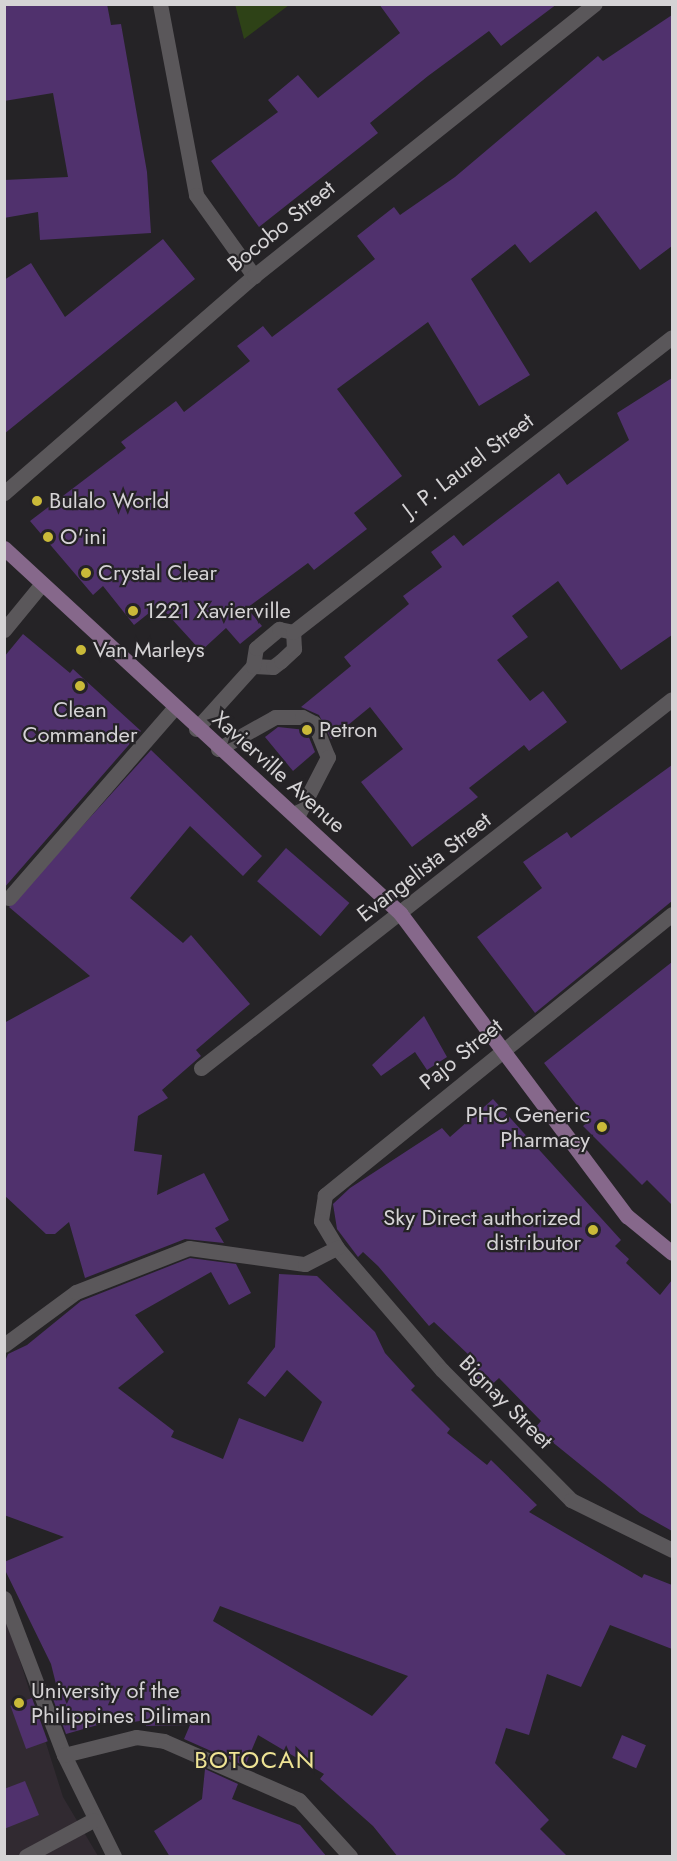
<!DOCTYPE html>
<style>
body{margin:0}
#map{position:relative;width:677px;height:1861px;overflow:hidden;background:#252326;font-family:Jost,sans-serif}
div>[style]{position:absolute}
.built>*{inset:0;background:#312a31}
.green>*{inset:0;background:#2e4217}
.building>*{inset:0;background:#50316d;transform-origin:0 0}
.lane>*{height:15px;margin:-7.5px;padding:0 7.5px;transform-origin:7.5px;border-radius:7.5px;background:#5a575a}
.street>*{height:15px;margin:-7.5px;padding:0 7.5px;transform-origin:7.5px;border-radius:7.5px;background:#5a575a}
.secondary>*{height:15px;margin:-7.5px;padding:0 7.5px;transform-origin:7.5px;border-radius:7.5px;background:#86688b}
.dots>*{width:16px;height:16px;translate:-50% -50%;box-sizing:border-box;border:3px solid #252326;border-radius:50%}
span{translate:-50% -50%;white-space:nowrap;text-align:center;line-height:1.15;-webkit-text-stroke:4.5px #252326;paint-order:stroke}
.street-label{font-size:22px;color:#d5d3d5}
.poi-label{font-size:22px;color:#d5d3d5}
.left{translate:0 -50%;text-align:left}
.right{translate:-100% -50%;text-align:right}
.neighbourhood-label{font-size:24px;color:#efe495;letter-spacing:1.5px}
.frame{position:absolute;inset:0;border:6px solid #d5d3d5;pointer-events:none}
</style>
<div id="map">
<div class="built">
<div style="clip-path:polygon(4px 1610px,63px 1797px,98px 1856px,5px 1856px)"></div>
</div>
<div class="green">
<div style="clip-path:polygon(235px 4px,289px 4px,289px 5px,244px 39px)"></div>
</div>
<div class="building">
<div style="clip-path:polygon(4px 4px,107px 4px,111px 25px,121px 24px,147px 172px,151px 233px,40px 240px,38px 212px,4px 218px,4px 180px,68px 177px,53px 93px,4px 101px)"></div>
<div style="clip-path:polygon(379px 4px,557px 4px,501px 46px,489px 31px,428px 76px,370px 123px,378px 133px,259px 227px,211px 161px,278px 112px,268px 100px,298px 75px,318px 98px,400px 33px)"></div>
<div style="clip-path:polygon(672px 15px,672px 246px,640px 270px,596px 211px,530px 263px,515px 244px,471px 279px,530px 375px,479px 406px,428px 322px,337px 389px,402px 476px,354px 513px,367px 529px,314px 570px,308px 563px,247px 608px,262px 626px,240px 644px,226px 628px,201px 651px,159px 605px,134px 625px,103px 586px,93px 595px,30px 521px,126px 448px,121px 442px,176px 401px,184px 412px,250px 361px,237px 346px,263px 326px,272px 337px,375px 259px,357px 236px,394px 207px,400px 215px,455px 177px,598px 56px,603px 61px)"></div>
<div style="clip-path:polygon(163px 239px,195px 279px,4px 434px,4px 280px,31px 263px,65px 317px)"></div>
<div style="clip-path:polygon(672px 378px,672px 635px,621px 670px,558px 581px,512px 616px,528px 637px,497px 660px,530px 701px,543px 691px,567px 722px,529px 751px,524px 745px,469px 788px,478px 797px,412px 847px,361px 782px,403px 749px,370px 707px,331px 739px,319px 715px,301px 707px,351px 666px,344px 657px,409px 604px,403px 596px,442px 567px,431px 552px,454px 535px,463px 546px,559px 473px,567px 485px,629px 440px,617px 413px)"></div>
<div style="clip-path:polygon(23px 634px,70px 673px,73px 669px,141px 731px,4px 888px,4px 657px)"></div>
<div style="clip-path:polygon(278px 727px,306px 730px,315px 752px,293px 771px,265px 737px)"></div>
<div style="clip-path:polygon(151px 750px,262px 856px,243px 876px,190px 826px,130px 898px,183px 943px,191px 935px,250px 1004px,196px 1050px,201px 1056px,162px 1090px,168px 1098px,138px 1116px,134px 1151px,162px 1155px,157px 1195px,204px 1173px,229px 1220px,215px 1228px,224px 1243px,185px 1239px,85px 1278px,69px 1222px,55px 1234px,46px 1234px,4px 1195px,4px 1023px,90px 976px,9px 907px)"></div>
<div style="clip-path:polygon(672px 765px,672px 901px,535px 1013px,477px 937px,542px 888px,523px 862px,567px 832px,571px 838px)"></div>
<div style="left:286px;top:848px;width:84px;height:44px;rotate:41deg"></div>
<div style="clip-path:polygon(672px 962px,672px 1205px,647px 1180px,642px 1185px,583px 1126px,589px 1121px,544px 1063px)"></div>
<div style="clip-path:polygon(424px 1016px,447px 1057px,427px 1070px,415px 1052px,381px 1076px,372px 1065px)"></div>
<div style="clip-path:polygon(493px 1099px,621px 1240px,615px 1246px,629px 1259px,626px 1263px,660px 1295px,672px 1280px,672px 1531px,640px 1513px,535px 1428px,541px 1421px,499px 1378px,485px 1391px,462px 1364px,470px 1356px,434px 1322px,429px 1326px,378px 1266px,363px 1252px,358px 1257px,337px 1229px,333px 1204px,350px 1188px,442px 1128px,450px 1137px)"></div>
<div style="clip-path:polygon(evenodd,190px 1258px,236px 1264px,251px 1293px,229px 1305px,211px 1272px,135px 1315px,164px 1352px,118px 1388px,174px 1431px,171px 1437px,223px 1459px,239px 1418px,303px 1442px,322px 1402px,287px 1370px,265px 1397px,247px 1383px,275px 1347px,279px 1274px,317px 1276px,375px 1332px,385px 1353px,415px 1386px,411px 1390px,450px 1429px,447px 1433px,487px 1465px,491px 1460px,537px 1505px,529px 1512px,642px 1578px,644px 1574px,672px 1585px,672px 1649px,610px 1625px,581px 1687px,547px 1674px,529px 1735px,506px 1728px,495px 1763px,549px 1820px,540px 1829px,568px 1857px,398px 1857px,373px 1826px,320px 1779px,324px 1774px,258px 1735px,245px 1766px,184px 1739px,190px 1725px,146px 1726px,146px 1720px,127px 1723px,126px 1717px,66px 1734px,50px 1691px,57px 1688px,51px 1664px,4px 1568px,4px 1562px,64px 1537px,4px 1515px,4px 1364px,8px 1354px,27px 1345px,81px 1301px,190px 1258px,220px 1606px,408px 1676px,372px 1716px,213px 1621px,220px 1606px)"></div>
<div style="left:32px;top:1698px;width:46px;height:23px;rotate:70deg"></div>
<div style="left:622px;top:1735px;width:26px;height:25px;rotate:23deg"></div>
<div style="clip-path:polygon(205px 1769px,238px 1784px,232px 1799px,300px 1825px,327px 1857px,170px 1857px,154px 1831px,202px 1799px)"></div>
<div style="clip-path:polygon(25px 1781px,39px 1815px,4px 1829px,4px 1789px)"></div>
</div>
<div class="lane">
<div style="left:4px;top:630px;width:57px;rotate:-50.7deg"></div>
<div style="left:218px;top:749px;width:65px;rotate:-29.3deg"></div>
<div style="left:275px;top:717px;width:27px"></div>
<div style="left:302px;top:717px;width:13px;rotate:27deg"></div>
<div style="left:314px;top:723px;width:37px;rotate:68deg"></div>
<div style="left:328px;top:757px;width:68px;rotate:117.3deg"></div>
<div style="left:9px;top:898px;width:252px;rotate:-49deg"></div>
</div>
<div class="street">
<div style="left:160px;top:4px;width:194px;rotate:79.3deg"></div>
<div style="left:196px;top:195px;width:100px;rotate:54.4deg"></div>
<div style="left:4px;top:493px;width:331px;rotate:-41deg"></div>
<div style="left:254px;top:276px;width:436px;rotate:-38.6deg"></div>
<div style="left:253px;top:666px;width:20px;rotate:3deg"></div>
<div style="left:273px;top:667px;width:10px;rotate:-37deg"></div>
<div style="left:281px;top:661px;width:18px;rotate:-43deg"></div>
<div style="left:294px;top:649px;width:17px;rotate:-93deg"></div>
<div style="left:196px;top:729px;width:85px;rotate:-47.9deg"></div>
<div style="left:253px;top:666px;width:18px;rotate:-81deg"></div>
<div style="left:256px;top:648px;width:30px;rotate:-40deg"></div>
<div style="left:279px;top:629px;width:14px;rotate:12deg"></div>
<div style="left:293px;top:632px;width:480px;rotate:-37.9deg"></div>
<div style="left:672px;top:914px;width:447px;rotate:141deg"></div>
<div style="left:325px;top:1195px;width:26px;rotate:99deg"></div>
<div style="left:321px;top:1221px;width:31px;rotate:59deg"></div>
<div style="left:337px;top:1248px;width:161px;rotate:49.3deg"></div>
<div style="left:442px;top:1370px;width:183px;rotate:45.2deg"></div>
<div style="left:571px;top:1500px;width:113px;rotate:26.3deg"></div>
<div style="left:201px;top:1068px;width:598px;rotate:-38.08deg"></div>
<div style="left:4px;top:1345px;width:89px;rotate:-36.4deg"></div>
<div style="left:76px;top:1292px;width:121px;rotate:-21.3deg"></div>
<div style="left:189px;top:1248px;width:117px;rotate:7.9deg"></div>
<div style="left:305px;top:1264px;width:36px;rotate:-27deg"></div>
<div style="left:4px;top:1598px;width:168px;rotate:69.1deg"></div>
<div style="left:64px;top:1755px;width:113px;rotate:63.7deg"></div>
<div style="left:64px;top:1755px;width:74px;rotate:-14deg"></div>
<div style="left:136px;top:1737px;width:28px;rotate:8deg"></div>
<div style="left:164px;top:1741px;width:147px;rotate:23.6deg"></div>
<div style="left:299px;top:1800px;width:76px;rotate:47.7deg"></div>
<div style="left:26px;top:1856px;width:76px;rotate:-28.2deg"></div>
</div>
<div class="secondary">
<div style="left:4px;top:548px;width:539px;rotate:42.67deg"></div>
<div style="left:400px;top:913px;width:379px;rotate:53.2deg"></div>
<div style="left:627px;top:1216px;width:58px;rotate:39.4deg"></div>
</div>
<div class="dots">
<div style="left:37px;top:501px;background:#caba39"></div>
<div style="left:48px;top:537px;background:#caba39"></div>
<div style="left:86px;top:573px;background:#caba39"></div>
<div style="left:133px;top:611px;background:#caba39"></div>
<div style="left:81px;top:650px;background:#caba39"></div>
<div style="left:80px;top:686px;background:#caba39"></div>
<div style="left:307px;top:730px;background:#caba39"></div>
<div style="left:602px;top:1127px;background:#caba39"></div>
<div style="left:593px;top:1230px;background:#caba39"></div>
<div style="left:19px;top:1703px;background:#caba39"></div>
</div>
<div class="street-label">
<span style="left:281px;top:226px;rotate:-39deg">Bocobo Street</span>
<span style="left:468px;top:465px;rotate:-37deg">J. P. Laurel Street</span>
<span style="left:279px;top:772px;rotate:42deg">Xavierville Avenue</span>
<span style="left:424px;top:867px;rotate:-38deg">Evangelista Street</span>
<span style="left:461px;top:1054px;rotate:-39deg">Pajo Street</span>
<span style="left:506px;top:1402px;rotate:45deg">Bignay Street</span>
</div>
<div class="poi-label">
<span class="left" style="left:49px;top:501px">Bulalo World</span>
<span class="left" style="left:60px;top:537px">O'ini</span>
<span class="left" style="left:98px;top:573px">Crystal Clear</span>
<span class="left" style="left:145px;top:611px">1221 Xavierville</span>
<span class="left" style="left:93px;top:650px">Van Marleys</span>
<span style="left:80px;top:722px">Clean<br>Commander</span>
<span class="left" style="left:319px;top:730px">Petron</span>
<span class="right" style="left:590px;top:1127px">PHC Generic<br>Pharmacy</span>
<span class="right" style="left:581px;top:1230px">Sky Direct authorized<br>distributor</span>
<span class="left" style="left:31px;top:1703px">University of the<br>Philippines Diliman</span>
</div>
<div class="neighbourhood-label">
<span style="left:255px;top:1760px">BOTOCAN</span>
</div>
<div class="frame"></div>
</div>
